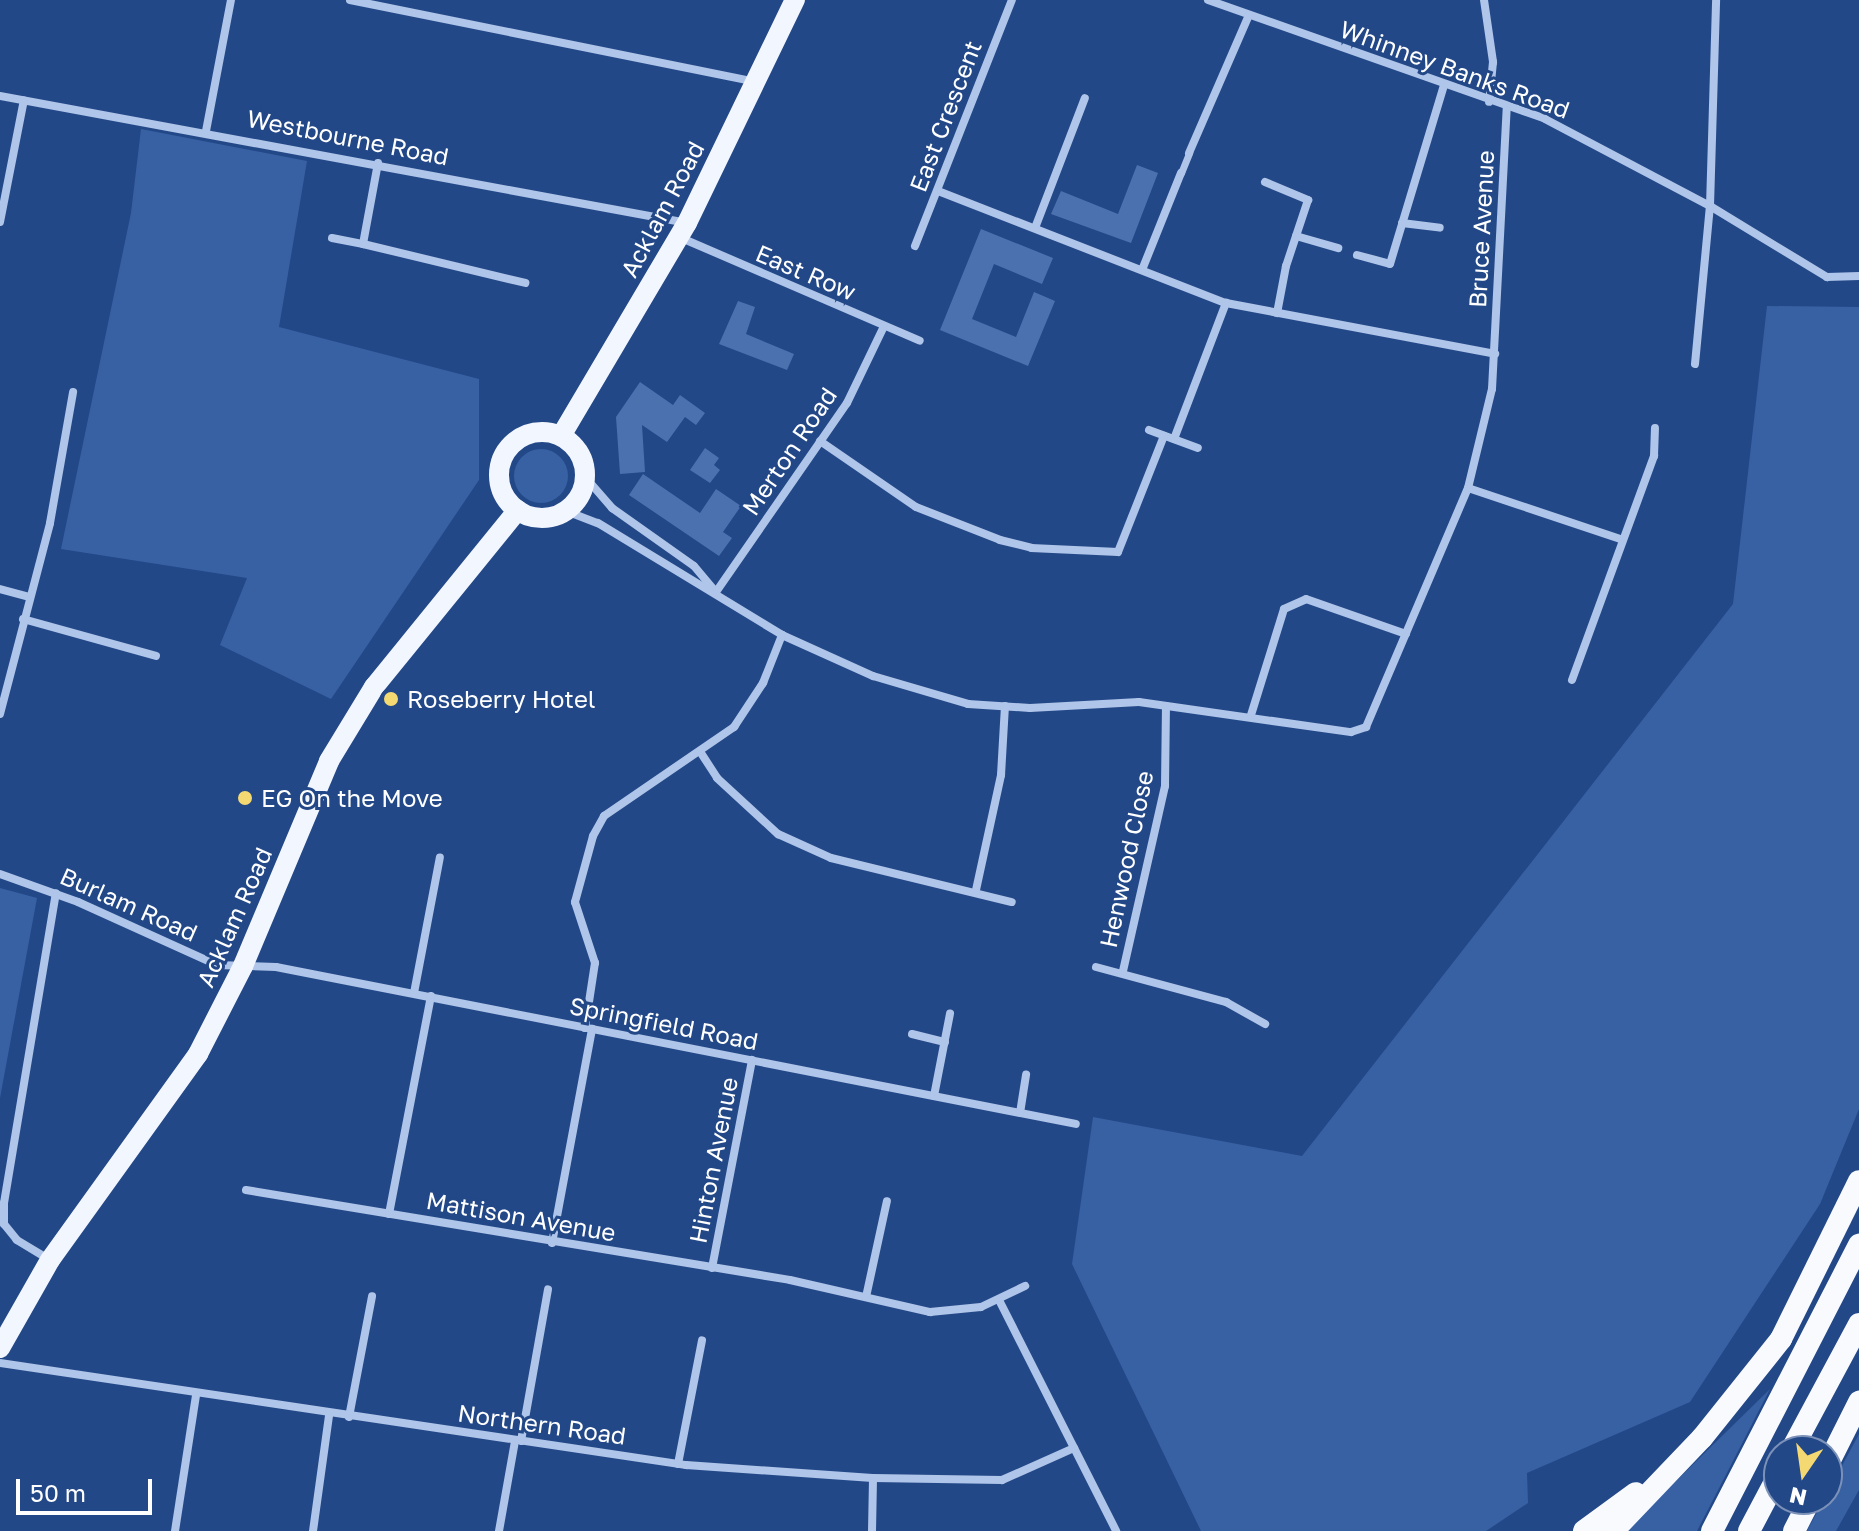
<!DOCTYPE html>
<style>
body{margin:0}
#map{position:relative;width:1859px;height:1531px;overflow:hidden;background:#234888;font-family:"Golos Text",sans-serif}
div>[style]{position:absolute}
.green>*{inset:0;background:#3861a4}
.round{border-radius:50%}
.building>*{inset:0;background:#4c71af}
.pedestrian>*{height:7px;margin:-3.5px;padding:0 3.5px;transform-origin:3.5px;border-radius:3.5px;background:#afc5e9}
.minor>*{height:8px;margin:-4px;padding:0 4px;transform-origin:4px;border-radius:4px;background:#afc5e9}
.primary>*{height:20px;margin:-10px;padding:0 10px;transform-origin:10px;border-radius:10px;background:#f2f6fe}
.primary>.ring{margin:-10px;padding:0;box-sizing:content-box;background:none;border:20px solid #f2f6fe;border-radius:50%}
.trunk>*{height:22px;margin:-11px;padding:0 11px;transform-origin:11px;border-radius:11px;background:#f8fafe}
.dots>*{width:22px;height:22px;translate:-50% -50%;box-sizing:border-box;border:4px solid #234888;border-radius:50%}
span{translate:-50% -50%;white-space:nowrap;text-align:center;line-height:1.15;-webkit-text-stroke:6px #234888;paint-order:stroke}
.street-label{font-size:24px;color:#fff}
.poi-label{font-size:24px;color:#fff}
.left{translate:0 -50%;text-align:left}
.north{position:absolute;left:1763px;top:1435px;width:80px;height:80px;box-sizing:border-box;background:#234888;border:2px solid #7b91b8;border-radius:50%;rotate:193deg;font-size:22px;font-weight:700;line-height:32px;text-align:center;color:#fff}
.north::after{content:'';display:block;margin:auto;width:28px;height:36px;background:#f4d872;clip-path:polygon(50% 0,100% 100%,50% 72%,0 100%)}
.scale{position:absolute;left:16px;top:1479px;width:136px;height:36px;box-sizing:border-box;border:4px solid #fff;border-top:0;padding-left:10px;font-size:24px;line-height:28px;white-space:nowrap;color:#fff;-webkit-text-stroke:6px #234888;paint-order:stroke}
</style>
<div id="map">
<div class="green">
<div style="clip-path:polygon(141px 129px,307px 161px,279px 327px,479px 379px,479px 480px,331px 699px,220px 645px,247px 578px,61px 549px,131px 213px)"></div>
<div style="clip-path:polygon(1767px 306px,1859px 307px,1859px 1109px,1820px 1204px,1690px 1402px,1527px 1473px,1528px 1503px,1486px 1531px,1201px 1531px,1072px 1264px,1093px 1117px,1302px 1156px,1733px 604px)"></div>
<div class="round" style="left:514px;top:449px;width:54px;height:54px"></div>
<div style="clip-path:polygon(0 888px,37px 898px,0 1098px)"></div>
<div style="clip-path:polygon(1770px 1389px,1697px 1531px,1625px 1531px)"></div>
<div style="clip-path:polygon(1859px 1434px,1859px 1490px,1836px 1531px,1807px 1531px)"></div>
</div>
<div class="building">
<div style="clip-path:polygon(1137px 165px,1158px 173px,1131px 243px,1051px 214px,1061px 191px,1118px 214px)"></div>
<div style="clip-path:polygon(981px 229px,1053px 258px,1042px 284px,994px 264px,972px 319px,1016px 337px,1034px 292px,1055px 301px,1028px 366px,940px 330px)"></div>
<div style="clip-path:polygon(738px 301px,755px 307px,746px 334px,794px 354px,787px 370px,719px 344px)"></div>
<div style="clip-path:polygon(640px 382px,673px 405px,680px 395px,705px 413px,696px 425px,685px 417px,667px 442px,642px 425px,645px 472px,620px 474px,616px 417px)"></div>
<div style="clip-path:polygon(705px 448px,719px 458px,714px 465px,720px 470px,710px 483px,690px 470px)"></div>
<div style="clip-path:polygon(643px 474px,700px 513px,716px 489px,741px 506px,723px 532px,732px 538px,719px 556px,629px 495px)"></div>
</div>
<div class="pedestrian">
<div style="left:1181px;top:173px;width:22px;rotate:-68deg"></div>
</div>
<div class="minor">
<div style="left:350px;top:0;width:414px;rotate:11.4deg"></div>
<div style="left:1208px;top:0;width:357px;rotate:19.4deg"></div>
<div style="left:1545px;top:119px;width:187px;rotate:27.8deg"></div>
<div style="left:1710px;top:206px;width:137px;rotate:31.3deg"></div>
<div style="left:1827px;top:277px;width:32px;rotate:-2deg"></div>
<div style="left:1484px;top:0;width:63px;rotate:81.7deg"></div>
<div style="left:1493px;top:62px;width:40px;rotate:95.7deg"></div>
<div style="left:0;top:96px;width:699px;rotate:10.47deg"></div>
<div style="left:206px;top:131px;width:133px;rotate:-79.2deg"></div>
<div style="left:1189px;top:153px;width:150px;rotate:-66.5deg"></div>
<div style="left:378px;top:163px;width:82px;rotate:100.5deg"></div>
<div style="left:363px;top:244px;width:167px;rotate:13.5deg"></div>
<div style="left:1265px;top:182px;width:47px;rotate:22.7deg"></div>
<div style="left:1308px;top:200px;width:70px;rotate:108.4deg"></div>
<div style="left:1286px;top:266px;width:48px;rotate:100.8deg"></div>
<div style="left:938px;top:191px;width:309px;rotate:21.3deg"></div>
<div style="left:1226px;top:303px;width:274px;rotate:10.7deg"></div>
<div style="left:0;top:222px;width:124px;rotate:-78.9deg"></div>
<div style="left:1402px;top:223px;width:38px;rotate:7deg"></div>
<div style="left:1035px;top:228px;width:139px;rotate:-69deg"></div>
<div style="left:1296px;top:236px;width:44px;rotate:15.9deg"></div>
<div style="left:679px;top:237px;width:262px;rotate:23.3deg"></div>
<div style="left:332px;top:238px;width:32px;rotate:11deg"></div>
<div style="left:915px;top:246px;width:264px;rotate:-68.5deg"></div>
<div style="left:1357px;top:255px;width:34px;rotate:15deg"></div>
<div style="left:1390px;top:264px;width:187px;rotate:-73.2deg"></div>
<div style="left:1142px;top:270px;width:105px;rotate:-68.1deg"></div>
<div style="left:1695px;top:364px;width:159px;rotate:-84.6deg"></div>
<div style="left:1710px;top:206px;width:206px;rotate:-88.3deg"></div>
<div style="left:1149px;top:430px;width:52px;rotate:20.2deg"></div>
<div style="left:1174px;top:439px;width:146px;rotate:-69.1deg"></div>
<div style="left:820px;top:441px;width:116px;rotate:34.5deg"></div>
<div style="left:916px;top:507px;width:90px;rotate:21.4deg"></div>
<div style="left:1000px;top:540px;width:32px;rotate:14deg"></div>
<div style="left:1031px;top:548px;width:87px;rotate:2.6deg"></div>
<div style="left:1118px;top:552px;width:125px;rotate:-68.4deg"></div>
<div style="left:586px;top:478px;width:40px;rotate:49deg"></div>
<div style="left:612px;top:508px;width:100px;rotate:35.3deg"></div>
<div style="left:694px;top:566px;width:34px;rotate:50deg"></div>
<div style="left:1468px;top:488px;width:163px;rotate:18.5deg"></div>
<div style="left:566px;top:511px;width:34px;rotate:21deg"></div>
<div style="left:598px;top:523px;width:215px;rotate:31.3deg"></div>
<div style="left:782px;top:635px;width:100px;rotate:24.3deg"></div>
<div style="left:873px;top:676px;width:99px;rotate:16.4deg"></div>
<div style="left:968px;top:704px;width:62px;rotate:3.7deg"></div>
<div style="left:1030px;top:708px;width:109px;rotate:-3.2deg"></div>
<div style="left:1139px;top:702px;width:214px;rotate:8.1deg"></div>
<div style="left:1351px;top:732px;width:16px;rotate:-18deg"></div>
<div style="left:1366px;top:727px;width:260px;rotate:-66.9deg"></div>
<div style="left:1468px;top:488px;width:102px;rotate:-76.4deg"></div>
<div style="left:1492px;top:389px;width:282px;rotate:-87deg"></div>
<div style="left:0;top:589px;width:30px;rotate:15deg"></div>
<div style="left:716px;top:592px;width:230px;rotate:-55.3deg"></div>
<div style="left:847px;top:403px;width:85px;rotate:-64.3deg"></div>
<div style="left:23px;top:619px;width:138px;rotate:15.5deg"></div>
<div style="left:1572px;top:680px;width:239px;rotate:-69.9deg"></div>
<div style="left:1654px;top:456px;width:28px;rotate:-88deg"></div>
<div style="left:0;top:714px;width:197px;rotate:-75.3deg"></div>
<div style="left:50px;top:523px;width:133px;rotate:-80deg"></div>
<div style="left:1251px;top:715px;width:111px;rotate:-72.7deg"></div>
<div style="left:1284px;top:609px;width:24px;rotate:-24deg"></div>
<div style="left:1306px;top:599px;width:106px;rotate:19.3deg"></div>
<div style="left:701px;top:753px;width:30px;rotate:57deg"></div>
<div style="left:717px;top:778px;width:83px;rotate:42.6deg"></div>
<div style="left:778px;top:834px;width:58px;rotate:24.4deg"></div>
<div style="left:831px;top:858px;width:186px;rotate:13.7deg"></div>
<div style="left:0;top:874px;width:83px;rotate:19.7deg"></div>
<div style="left:78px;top:902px;width:153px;rotate:24.4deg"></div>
<div style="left:217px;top:965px;width:59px;rotate:1.9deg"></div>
<div style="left:276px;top:967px;width:815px;rotate:11.1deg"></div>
<div style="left:976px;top:890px;width:118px;rotate:-77.7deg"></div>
<div style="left:1001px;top:775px;width:69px;rotate:-86.7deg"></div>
<div style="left:1096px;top:967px;width:135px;rotate:15.1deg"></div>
<div style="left:1226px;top:1002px;width:45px;rotate:29.4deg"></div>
<div style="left:1123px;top:971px;width:190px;rotate:-77.2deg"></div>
<div style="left:1165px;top:786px;width:80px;rotate:-89.3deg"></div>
<div style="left:414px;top:993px;width:138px;rotate:-79.2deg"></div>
<div style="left:585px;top:1028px;width:66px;rotate:-81.3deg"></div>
<div style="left:595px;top:963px;width:64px;rotate:-108.2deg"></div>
<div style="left:575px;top:902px;width:68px;rotate:-74.7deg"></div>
<div style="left:593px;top:836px;width:23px;rotate:-61deg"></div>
<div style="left:604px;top:816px;width:158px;rotate:-34.4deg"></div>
<div style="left:734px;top:727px;width:53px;rotate:-56.6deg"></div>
<div style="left:763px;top:683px;width:52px;rotate:-68.4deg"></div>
<div style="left:912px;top:1034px;width:34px;rotate:14deg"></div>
<div style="left:934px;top:1096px;width:84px;rotate:-79deg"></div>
<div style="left:1020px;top:1113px;width:39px;rotate:-81deg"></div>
<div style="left:246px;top:1190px;width:551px;rotate:9.39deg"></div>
<div style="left:790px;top:1280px;width:144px;rotate:12.9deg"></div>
<div style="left:930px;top:1312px;width:51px;rotate:-5.6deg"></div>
<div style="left:981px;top:1307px;width:49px;rotate:-25.5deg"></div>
<div style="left:389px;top:1214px;width:222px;rotate:-79.1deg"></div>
<div style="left:552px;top:1243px;width:218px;rotate:-79.4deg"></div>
<div style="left:50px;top:1260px;width:39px;rotate:-149deg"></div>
<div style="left:17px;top:1240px;width:21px;rotate:-129deg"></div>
<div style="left:4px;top:1224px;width:21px;rotate:-90deg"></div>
<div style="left:4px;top:1203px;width:314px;rotate:-80.5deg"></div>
<div style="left:712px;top:1268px;width:212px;rotate:-79.1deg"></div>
<div style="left:866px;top:1297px;width:98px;rotate:-77.7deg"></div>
<div style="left:999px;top:1300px;width:259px;rotate:63.1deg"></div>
<div style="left:0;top:1363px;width:694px;rotate:8.46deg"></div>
<div style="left:686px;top:1465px;width:187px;rotate:4deg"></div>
<div style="left:873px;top:1478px;width:129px;rotate:0.9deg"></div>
<div style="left:1002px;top:1480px;width:79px;rotate:-24deg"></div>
<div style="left:349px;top:1417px;width:123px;rotate:-79.2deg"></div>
<div style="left:521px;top:1441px;width:154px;rotate:-79.9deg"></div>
<div style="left:678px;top:1464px;width:126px;rotate:-79deg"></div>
<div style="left:175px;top:1531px;width:138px;rotate:-81.2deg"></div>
<div style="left:313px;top:1531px;width:117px;rotate:-82.1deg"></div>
<div style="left:499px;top:1531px;width:91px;rotate:-79.9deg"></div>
<div style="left:872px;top:1531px;width:53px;rotate:-88.9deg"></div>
</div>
<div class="primary">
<div class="ring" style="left:499px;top:432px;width:66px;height:66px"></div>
<div style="left:561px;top:436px;width:247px;rotate:-59.4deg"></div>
<div style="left:687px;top:223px;width:248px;rotate:-64.2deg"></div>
<div style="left:0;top:1348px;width:101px;rotate:-60.4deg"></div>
<div style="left:50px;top:1260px;width:254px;rotate:-54.3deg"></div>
<div style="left:198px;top:1054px;width:99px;rotate:-62.9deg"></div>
<div style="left:243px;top:966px;width:222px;rotate:-67.2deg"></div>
<div style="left:329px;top:761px;width:87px;rotate:-58.7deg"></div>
<div style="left:374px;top:687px;width:228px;rotate:-50.9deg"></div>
</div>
<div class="trunk">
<div style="left:1791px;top:1451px;width:144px;rotate:-61.8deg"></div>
<div style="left:1827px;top:1466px;width:72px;rotate:-63.4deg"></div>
<div style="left:1584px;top:1531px;width:64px;rotate:-36.2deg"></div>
<div style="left:1613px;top:1531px;width:129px;rotate:-46.3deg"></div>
<div style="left:1702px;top:1438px;width:127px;rotate:-51.4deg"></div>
<div style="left:1781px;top:1339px;width:176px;rotate:-63.7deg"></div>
<div style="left:1712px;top:1531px;width:322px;rotate:-62.8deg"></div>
<div style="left:1749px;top:1531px;width:64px;rotate:-62.2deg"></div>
<div style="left:1794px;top:1531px;width:36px;rotate:-63deg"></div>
</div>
<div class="dots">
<div style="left:391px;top:699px;background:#f4d872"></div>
<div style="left:245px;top:798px;background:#f4d872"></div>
</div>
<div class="street-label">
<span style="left:1455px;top:69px;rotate:20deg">Whinney Banks Road</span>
<span style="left:945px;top:116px;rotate:-69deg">East Crescent</span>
<span style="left:348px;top:137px;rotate:11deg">Westbourne Road</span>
<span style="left:662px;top:209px;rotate:-62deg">Acklam Road</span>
<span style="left:1481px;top:229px;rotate:-87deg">Bruce Avenue</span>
<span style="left:806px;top:272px;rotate:23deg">East Row</span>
<span style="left:789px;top:451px;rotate:-56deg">Merton Road</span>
<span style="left:1126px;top:859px;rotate:-78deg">Henwood Close</span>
<span style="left:129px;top:904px;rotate:24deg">Burlam Road</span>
<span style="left:234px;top:917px;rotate:-66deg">Acklam Road</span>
<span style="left:664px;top:1023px;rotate:11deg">Springfield Road</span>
<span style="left:713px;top:1160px;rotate:-79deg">Hinton Avenue</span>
<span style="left:521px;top:1216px;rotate:10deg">Mattison Avenue</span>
<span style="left:542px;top:1424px;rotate:8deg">Northern Road</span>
</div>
<div class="poi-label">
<span class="left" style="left:407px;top:699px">Roseberry Hotel</span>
<span class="left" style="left:261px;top:798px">EG On the Move</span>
</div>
<div class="north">N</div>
<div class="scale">50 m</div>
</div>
